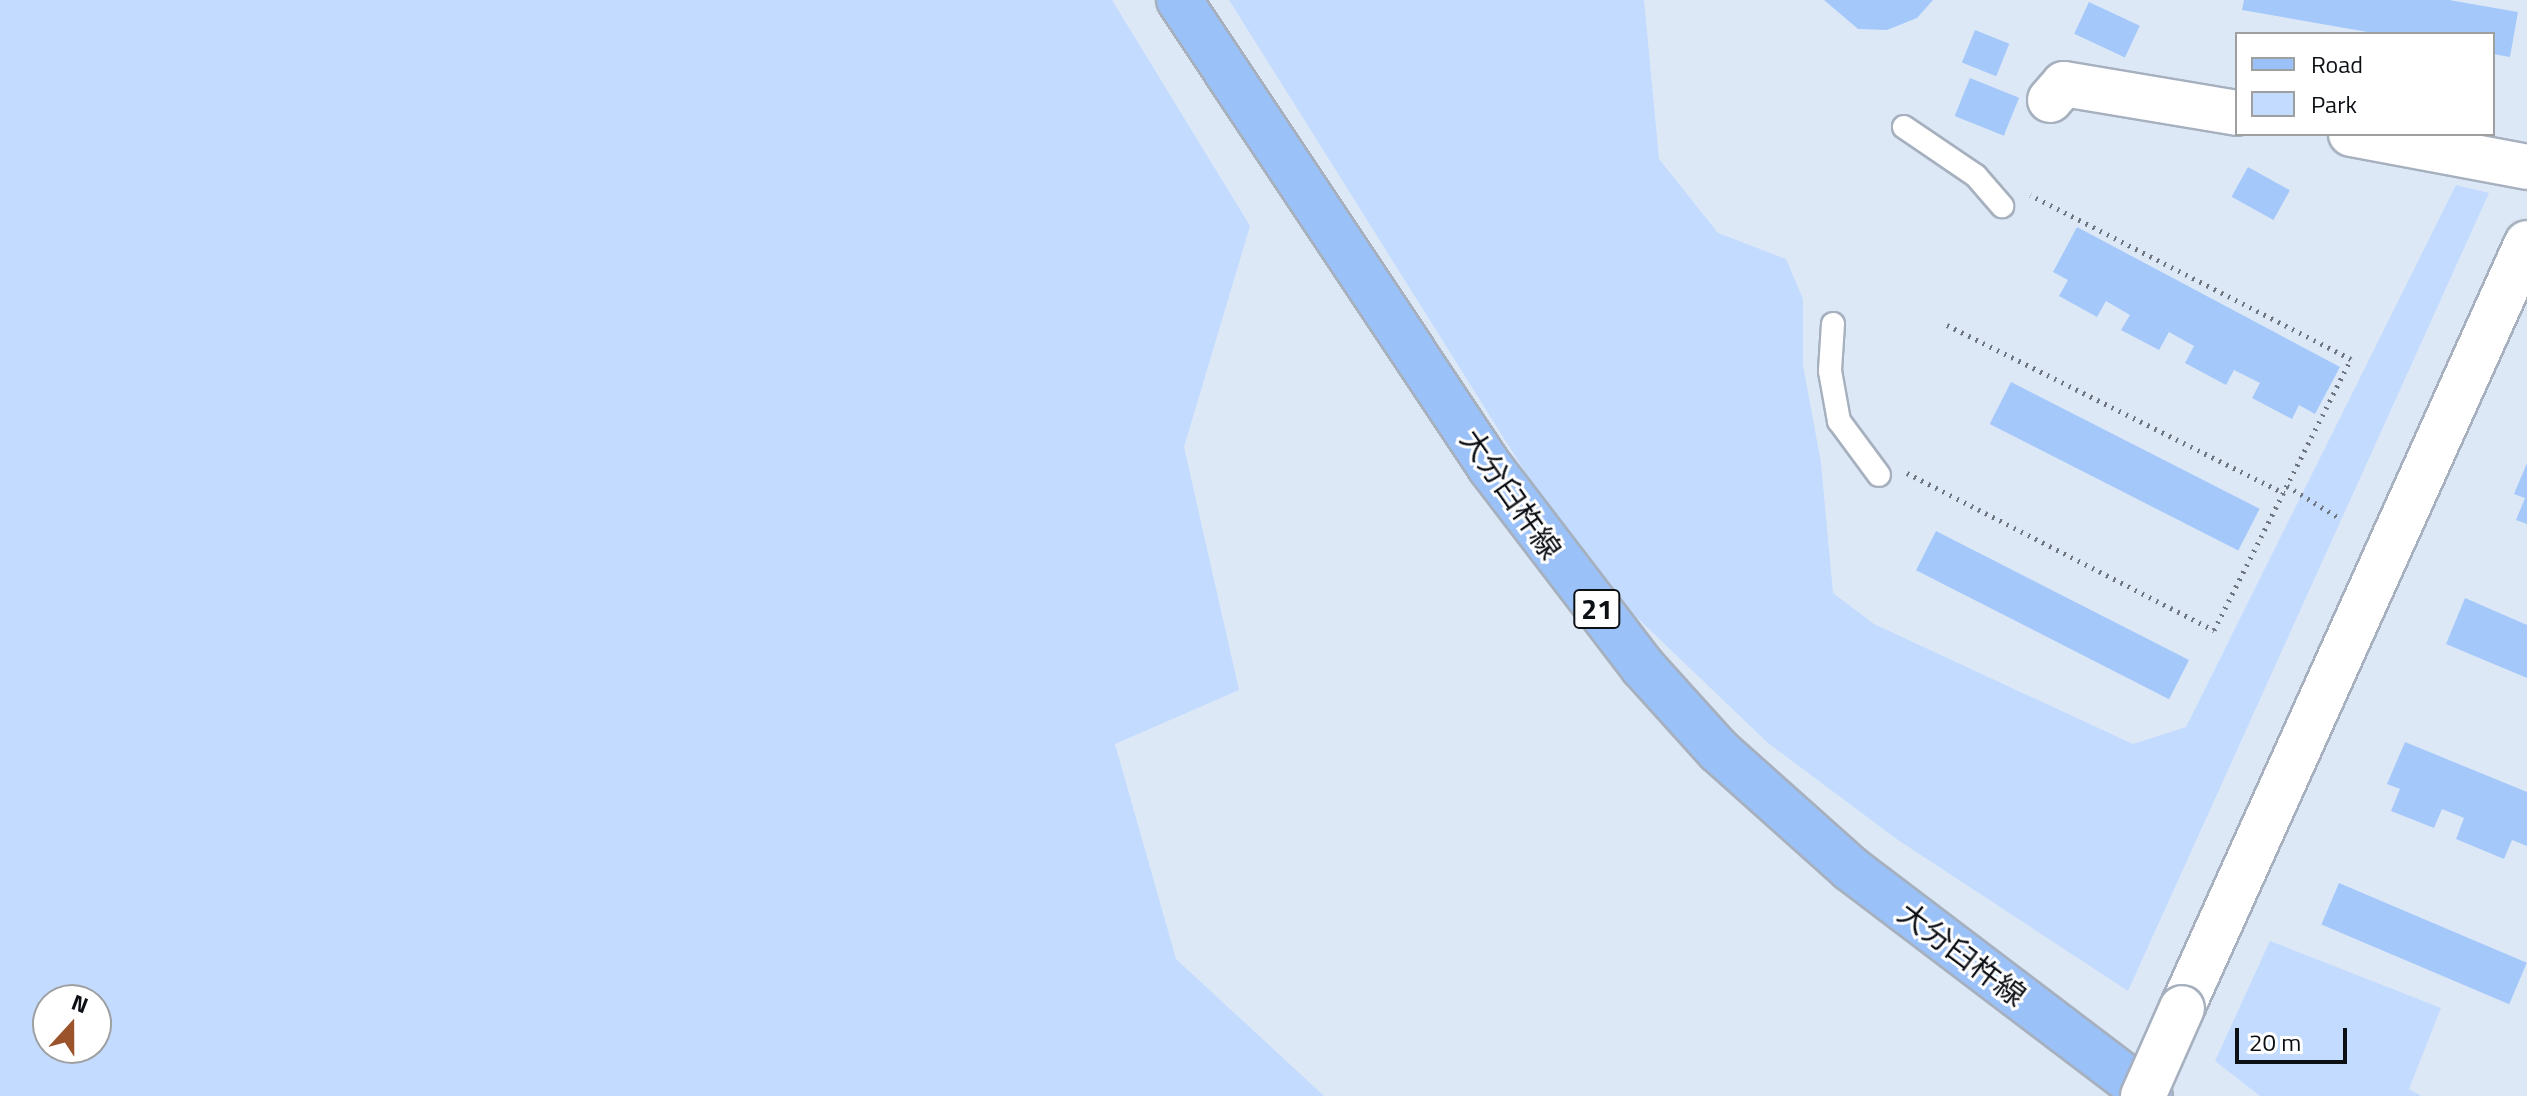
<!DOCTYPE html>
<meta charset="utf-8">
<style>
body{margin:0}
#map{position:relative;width:2527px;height:1096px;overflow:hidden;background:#dde8f7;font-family:"Titillium Web","Noto Sans JP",sans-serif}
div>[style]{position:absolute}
.green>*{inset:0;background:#c3dbfe}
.building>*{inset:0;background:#a5c8fb;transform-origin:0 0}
.path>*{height:5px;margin-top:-2.5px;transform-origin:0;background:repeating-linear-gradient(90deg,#6e757f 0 2px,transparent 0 8px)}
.roads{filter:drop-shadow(2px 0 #a6b0be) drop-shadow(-2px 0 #a6b0be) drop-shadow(0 2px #a6b0be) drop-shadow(0 -2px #a6b0be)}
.lane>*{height:22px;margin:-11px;padding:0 11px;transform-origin:11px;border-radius:11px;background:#fff}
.street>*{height:44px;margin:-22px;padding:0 22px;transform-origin:22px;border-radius:22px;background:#fff}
.secondary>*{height:44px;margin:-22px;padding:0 22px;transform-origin:22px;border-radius:22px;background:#fff}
.primary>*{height:44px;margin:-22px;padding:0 22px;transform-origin:22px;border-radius:22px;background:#9bc1f9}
.bridges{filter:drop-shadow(2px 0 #a6b0be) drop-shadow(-2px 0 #a6b0be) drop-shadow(0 2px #a6b0be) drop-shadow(0 -2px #a6b0be)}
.secondary-bridge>*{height:44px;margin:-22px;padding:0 22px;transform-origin:22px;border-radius:22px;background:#fff}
span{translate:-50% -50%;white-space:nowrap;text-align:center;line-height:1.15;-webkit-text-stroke:6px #fff;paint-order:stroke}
.shield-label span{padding:2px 6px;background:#fff;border:2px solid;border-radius:6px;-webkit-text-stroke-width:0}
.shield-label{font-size:28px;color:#0c0f14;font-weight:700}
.street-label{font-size:30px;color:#0c0f14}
.legend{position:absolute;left:2235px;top:32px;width:260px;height:104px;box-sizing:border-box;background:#fff;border:2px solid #9e9fa1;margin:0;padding:10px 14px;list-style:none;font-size:24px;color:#0c0f14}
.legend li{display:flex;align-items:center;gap:16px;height:40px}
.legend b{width:40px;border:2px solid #9e9fa1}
.north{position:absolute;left:32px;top:984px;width:80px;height:80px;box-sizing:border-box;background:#fff;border:2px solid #9e9fa1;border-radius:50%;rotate:21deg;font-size:22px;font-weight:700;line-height:32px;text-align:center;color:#0c0f14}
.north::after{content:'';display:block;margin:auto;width:28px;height:36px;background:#9a532b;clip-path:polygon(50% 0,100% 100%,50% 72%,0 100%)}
.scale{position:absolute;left:2235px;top:1028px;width:112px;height:36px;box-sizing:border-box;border:4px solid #0c0f14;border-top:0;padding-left:10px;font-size:24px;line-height:28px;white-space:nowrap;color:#0c0f14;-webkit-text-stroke:6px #fff;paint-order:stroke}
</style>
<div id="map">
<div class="green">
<div style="clip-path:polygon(evenodd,0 0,1112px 0,1250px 226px,1184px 447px,1239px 690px,1115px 744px,1176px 959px,1324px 1096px,0 1096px,0 0,96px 1000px,96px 1048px,48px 1048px,48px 1000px,96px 1000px)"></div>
<div style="clip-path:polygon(1229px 0,1644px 0,1659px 159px,1718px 233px,1786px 259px,1803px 299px,1803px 365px,1821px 463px,1833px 593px,1874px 624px,2133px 744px,2186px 727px,2456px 185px,2489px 193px,2128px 991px,1898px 840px,1768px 743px,1606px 588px,1527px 475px)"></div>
<div style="clip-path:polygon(2270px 941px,2441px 1008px,2409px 1089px,2421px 1096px,2260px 1096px,2215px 1061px)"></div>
</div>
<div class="building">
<div style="clip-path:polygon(1824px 0,1933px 0,1917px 18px,1887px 30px,1858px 29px)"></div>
<div style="clip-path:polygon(2244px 0,2449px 0,2518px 12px,2510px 57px,2493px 54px,2493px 34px,2379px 34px,2242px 10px)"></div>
<div style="left:2089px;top:2px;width:56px;height:35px;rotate:25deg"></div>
<div style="left:1975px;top:30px;width:37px;height:35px;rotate:22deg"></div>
<div style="left:1970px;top:78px;width:53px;height:41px;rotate:22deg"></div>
<div style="left:2248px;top:167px;width:48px;height:34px;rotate:29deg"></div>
<div style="clip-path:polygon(2077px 227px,2340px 367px,2315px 414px,2299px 405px,2292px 419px,2252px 398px,2260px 383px,2234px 370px,2226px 385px,2185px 363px,2194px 346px,2169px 332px,2159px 350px,2121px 330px,2130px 315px,2106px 301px,2097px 317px,2059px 296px,2068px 280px,2053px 272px)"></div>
<div style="left:2011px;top:382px;width:279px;height:47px;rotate:27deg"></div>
<div style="clip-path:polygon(2527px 463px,2527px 524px,2516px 520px,2525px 498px,2514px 494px)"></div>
<div style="left:1936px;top:531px;width:284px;height:44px;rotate:27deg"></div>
<div style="clip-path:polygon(2465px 598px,2527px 625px,2527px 678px,2446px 644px)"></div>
<div style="clip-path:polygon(2405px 742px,2527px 792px,2527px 846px,2512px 840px,2504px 859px,2456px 839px,2464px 818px,2442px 809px,2434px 828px,2391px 811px,2400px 789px,2387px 784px)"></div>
<div style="left:2339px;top:883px;width:204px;height:45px;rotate:23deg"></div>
</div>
<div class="path">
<div style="left:1947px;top:325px;width:377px;rotate:26.5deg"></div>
<div style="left:1907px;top:473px;width:345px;rotate:27.1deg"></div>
<div style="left:2214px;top:630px;width:304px;rotate:-63.2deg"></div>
<div style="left:2351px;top:359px;width:360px;rotate:-152.9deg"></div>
<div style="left:2287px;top:486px;width:61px;rotate:31.6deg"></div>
</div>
<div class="roads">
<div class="lane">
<div style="left:1904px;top:127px;width:87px;rotate:34.2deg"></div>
<div style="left:1976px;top:176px;width:40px;rotate:49deg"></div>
<div style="left:1833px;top:324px;width:47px;rotate:93.7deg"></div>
<div style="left:1830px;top:371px;width:51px;rotate:79.8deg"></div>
<div style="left:1839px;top:421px;width:67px;rotate:53.5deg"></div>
</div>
<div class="street">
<div style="left:2050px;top:100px;width:21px;rotate:-49deg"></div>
<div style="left:2064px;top:84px;width:175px;rotate:9.5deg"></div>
<div style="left:2351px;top:134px;width:179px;rotate:10.6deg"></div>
</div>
<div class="secondary">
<div style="left:2182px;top:1008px;width:839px;rotate:-65.73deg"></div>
</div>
<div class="primary">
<div style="left:1179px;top:0;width:561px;rotate:56.34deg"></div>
<div style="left:1490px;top:467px;width:252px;rotate:52.6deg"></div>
<div style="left:1643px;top:667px;width:113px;rotate:47.9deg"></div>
<div style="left:1719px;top:751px;width:177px;rotate:41.8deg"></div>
<div style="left:1851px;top:869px;width:375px;rotate:37.2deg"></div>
</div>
</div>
<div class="bridges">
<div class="secondary-bridge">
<div style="left:2143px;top:1096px;width:96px;rotate:-66.1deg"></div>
</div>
</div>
<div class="shield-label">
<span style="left:1597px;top:609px">21</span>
</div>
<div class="street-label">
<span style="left:1511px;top:494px;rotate:55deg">大分臼杵線</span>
<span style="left:1962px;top:954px;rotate:37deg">大分臼杵線</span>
</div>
<ul class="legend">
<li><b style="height:10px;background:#9bc1f9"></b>Road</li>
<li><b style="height:22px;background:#c3dbfe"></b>Park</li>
</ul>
<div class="north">N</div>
<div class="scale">20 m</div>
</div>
